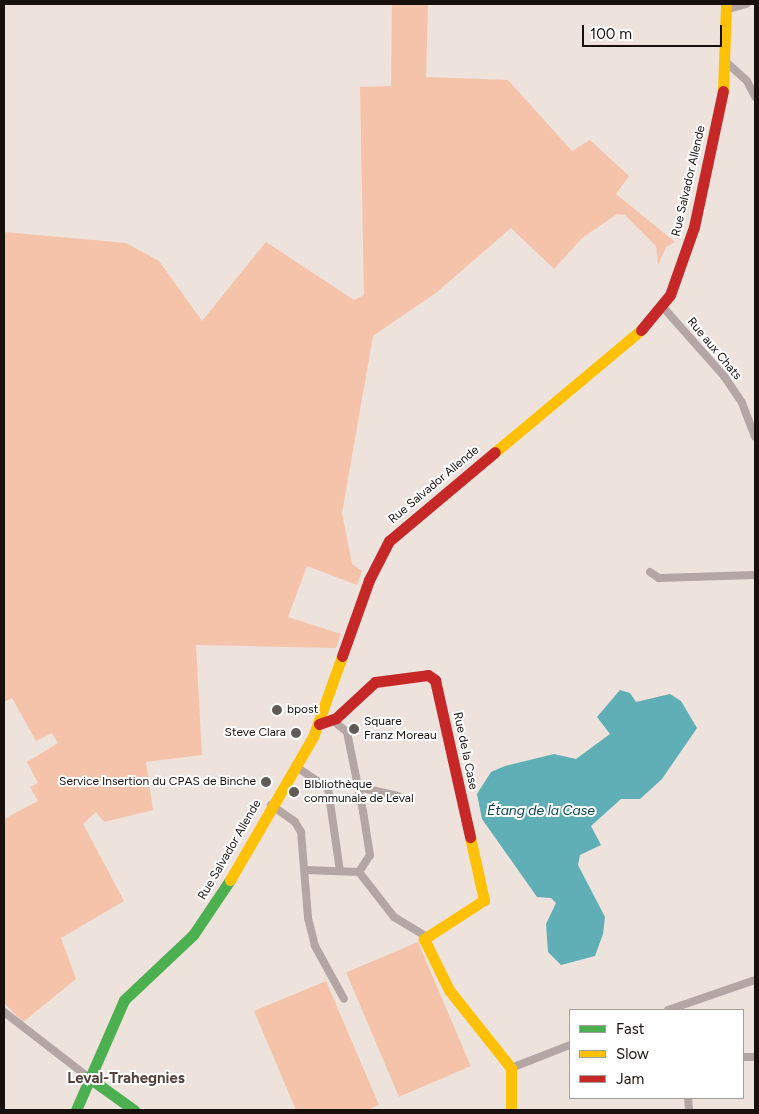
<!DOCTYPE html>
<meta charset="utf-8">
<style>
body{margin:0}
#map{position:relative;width:759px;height:1114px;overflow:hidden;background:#ede2dc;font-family:Figtree,sans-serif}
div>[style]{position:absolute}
.green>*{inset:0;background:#f5c3aa;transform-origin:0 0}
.water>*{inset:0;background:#60aeb6}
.street>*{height:8px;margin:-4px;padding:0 4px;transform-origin:4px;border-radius:4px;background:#b4a6a5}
.fast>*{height:11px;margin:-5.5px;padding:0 5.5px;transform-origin:5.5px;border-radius:5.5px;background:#4caf50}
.slow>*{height:11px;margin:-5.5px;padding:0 5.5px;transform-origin:5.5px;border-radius:5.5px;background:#ffc107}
.jam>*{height:11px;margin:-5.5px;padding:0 5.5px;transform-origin:5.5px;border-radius:5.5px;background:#c62828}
.dots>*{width:14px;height:14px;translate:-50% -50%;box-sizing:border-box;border:2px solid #fff;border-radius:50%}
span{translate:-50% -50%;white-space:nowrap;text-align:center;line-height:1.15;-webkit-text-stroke:4px #fff;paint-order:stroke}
.street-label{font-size:12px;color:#17100d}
.poi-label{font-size:12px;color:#17100d}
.left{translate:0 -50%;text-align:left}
.right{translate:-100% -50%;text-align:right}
.water-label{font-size:14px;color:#01464e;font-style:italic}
.quarter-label{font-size:15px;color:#54433b;font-weight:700}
.frame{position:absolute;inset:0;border:5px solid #17100d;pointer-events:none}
.legend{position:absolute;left:569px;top:1009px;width:175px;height:90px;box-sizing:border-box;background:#fff;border:1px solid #a29f9e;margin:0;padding:6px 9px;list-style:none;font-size:15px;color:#17100d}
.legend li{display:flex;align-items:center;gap:10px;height:25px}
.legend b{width:25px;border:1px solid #a29f9e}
.scale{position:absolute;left:582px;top:25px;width:140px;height:22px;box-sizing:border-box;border:2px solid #17100d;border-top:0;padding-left:6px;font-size:15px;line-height:18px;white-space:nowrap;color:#17100d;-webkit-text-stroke:4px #fff;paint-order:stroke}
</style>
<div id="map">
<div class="green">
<div style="clip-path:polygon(392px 4px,428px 4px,426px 77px,508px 80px,572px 151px,590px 140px,629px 176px,616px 194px,675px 242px,666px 247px,658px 265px,656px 246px,625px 215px,617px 214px,582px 238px,554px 269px,511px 228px,437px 292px,373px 336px,342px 513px,352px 564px,362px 571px,357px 585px,307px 566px,288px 617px,341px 634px,336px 648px,196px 645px,202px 755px,146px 762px,153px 810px,104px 822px,96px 812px,83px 824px,124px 901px,61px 938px,76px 979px,23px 1022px,4px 1003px,4px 819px,38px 801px,30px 787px,38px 783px,27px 762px,58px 743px,52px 733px,36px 741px,12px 698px,4px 702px,4px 232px,126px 243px,159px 261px,202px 321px,266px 242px,354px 300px,364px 295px,360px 87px,391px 86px)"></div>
<div style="left:418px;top:942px;width:135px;height:78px;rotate:67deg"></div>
<div style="clip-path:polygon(326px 981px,379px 1105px,367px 1110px,296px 1110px,254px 1011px)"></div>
</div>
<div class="water">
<div style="clip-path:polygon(620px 690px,630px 693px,636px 702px,670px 694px,681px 701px,697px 728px,662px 779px,640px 799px,621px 799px,591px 826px,601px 845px,580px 855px,578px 865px,605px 917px,603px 934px,595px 956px,561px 965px,548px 952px,546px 924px,556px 903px,551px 898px,537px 897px,482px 819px,477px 794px,491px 772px,505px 766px,554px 754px,576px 759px,610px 734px,597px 717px)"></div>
</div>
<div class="street">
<div style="left:725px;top:10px;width:22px;rotate:-16deg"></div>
<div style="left:726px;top:62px;width:28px;rotate:42deg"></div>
<div style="left:747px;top:81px;width:18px;rotate:63deg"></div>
<div style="left:662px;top:306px;width:94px;rotate:48.5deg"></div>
<div style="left:724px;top:376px;width:32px;rotate:56deg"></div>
<div style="left:742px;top:403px;width:36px;rotate:69deg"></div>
<div style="left:650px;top:572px;width:11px;rotate:34deg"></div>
<div style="left:659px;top:578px;width:96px;rotate:-1.8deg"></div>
<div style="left:331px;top:719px;width:21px;rotate:39deg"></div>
<div style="left:347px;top:732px;width:81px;rotate:78.6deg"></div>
<div style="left:363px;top:811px;width:45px;rotate:81deg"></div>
<div style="left:370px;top:855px;width:20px;rotate:123deg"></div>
<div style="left:359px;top:872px;width:57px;rotate:52.1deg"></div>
<div style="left:394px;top:917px;width:39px;rotate:31deg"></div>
<div style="left:295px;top:766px;width:40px;rotate:34deg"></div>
<div style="left:328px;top:788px;width:84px;rotate:81.8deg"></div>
<div style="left:358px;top:787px;width:41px;rotate:12.7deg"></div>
<div style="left:271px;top:805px;width:29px;rotate:35deg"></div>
<div style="left:295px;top:822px;width:12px;rotate:59deg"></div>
<div style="left:301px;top:832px;width:86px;rotate:85.3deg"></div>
<div style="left:308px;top:918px;width:29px;rotate:76deg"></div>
<div style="left:315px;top:946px;width:60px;rotate:61.3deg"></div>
<div style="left:306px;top:870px;width:53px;rotate:2.2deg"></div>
<div style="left:668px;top:1010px;width:92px;rotate:-19deg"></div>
<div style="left:4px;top:1012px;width:106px;rotate:37.7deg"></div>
<div style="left:743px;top:1057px;width:12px"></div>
<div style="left:511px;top:1068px;width:63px;rotate:-21.3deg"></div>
<div style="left:688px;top:1098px;width:12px;rotate:85deg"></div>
</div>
<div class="fast">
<div style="left:88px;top:1077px;width:57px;rotate:35.7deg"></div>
<div style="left:76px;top:1110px;width:120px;rotate:-66.4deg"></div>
<div style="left:124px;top:1000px;width:95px;rotate:-43.3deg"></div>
<div style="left:193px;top:935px;width:66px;rotate:-56.1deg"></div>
</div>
<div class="slow">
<div style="left:723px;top:91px;width:87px;rotate:-88deg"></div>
<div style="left:495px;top:452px;width:190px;rotate:-39.9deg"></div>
<div style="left:470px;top:837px;width:65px;rotate:77.5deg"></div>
<div style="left:484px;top:900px;width:72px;rotate:147deg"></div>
<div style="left:424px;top:939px;width:57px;rotate:63.9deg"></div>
<div style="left:449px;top:990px;width:100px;rotate:51.5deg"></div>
<div style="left:511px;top:1068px;width:42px;rotate:90deg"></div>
<div style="left:230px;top:880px;width:165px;rotate:-59.9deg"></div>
<div style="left:313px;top:737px;width:86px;rotate:-70.3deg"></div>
</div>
<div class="jam">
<div style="left:641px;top:330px;width:45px;rotate:-50.4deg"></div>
<div style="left:670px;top:295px;width:72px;rotate:-70.6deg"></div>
<div style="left:694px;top:227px;width:139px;rotate:-78deg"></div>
<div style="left:342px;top:656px;width:81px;rotate:-70.4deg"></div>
<div style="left:369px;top:580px;width:44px;rotate:-62.9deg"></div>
<div style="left:389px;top:541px;width:138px;rotate:-40deg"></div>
<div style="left:319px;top:724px;width:18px;rotate:-19deg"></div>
<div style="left:336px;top:718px;width:53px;rotate:-42.7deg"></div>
<div style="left:375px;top:682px;width:53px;rotate:-7.5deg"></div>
<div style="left:428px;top:675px;width:9px;rotate:36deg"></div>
<div style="left:435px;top:680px;width:161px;rotate:77.4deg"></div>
</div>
<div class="dots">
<div style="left:277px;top:710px;background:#625a55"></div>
<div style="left:354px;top:729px;background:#625a55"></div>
<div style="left:296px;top:733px;background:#625a55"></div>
<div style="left:266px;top:782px;background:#625a55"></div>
<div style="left:294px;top:792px;background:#625a55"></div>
</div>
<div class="street-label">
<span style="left:689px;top:181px;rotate:-77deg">Rue Salvador Allende</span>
<span style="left:714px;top:349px;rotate:50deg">Rue aux Chats</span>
<span style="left:434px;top:485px;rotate:-40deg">Rue Salvador Allende</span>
<span style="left:465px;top:751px;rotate:78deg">Rue de la Case</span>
<span style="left:230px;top:850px;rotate:-60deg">Rue Salvador Allende</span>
</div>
<div class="poi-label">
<span class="left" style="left:287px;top:710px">bpost</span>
<span class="left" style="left:364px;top:729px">Square<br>Franz Moreau</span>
<span class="right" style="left:286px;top:733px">Steve Clara</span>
<span class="right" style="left:256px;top:782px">Service Insertion du CPAS de Binche</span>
<span class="left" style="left:304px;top:792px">BIbliothèque<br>communale de Leval</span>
</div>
<div class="water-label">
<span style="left:541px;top:811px">Étang de la Case</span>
</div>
<div class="quarter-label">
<span style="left:126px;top:1079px">Leval-Trahegnies</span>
</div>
<div class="frame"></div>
<ul class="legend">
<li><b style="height:6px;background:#4caf50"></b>Fast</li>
<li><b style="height:6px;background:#ffc107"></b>Slow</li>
<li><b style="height:6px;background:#c62828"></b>Jam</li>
</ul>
<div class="scale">100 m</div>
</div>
